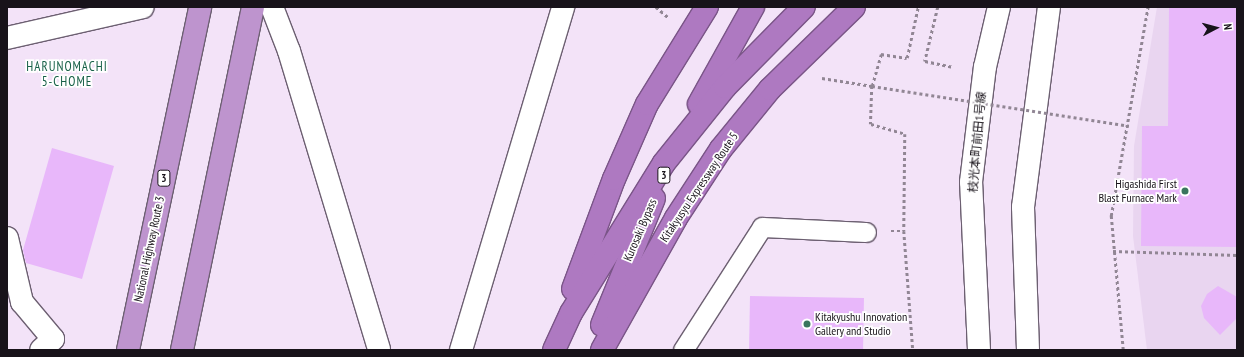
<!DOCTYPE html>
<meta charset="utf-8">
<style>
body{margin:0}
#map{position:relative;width:1244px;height:357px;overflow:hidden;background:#f3e3f8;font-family:"PT Sans Narrow","Noto Sans JP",sans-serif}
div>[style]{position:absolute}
.built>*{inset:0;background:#e9d5f0}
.building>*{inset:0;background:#e8b7fa;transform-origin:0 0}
.path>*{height:2.5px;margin-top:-1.25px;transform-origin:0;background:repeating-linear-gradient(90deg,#918694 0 3px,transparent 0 6px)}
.roads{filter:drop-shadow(1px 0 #6c5f71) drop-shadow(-1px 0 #6c5f71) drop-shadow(0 1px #6c5f71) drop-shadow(0 -1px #6c5f71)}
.service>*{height:19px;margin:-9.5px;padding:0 9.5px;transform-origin:9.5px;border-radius:9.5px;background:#fff}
.minor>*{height:22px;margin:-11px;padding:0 11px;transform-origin:11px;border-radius:11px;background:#fff}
.tertiary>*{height:22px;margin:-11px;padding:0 11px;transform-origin:11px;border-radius:11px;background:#fff}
.trunk>*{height:22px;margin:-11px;padding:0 11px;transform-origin:11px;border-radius:11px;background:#be94ce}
.path-bridge>*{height:2.5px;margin-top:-1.25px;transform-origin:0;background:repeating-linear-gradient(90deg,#918694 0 3px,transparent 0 6px)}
.bridges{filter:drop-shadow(1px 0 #7a5587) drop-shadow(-1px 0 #7a5587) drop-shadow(0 1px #7a5587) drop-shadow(0 -1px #7a5587)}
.motorway-bridge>*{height:22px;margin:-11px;padding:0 11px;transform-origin:11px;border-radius:11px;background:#ae79c1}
.dots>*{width:11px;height:11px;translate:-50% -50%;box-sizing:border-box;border:2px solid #fff;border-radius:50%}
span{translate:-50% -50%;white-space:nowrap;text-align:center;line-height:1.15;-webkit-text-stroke:3.5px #fff;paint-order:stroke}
.shield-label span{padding:1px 3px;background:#fff;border:1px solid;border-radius:3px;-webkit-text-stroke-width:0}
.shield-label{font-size:11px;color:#18131a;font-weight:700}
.street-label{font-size:12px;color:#18131a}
.poi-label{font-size:12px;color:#18131a}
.right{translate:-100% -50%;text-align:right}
.left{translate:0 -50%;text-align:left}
.neighbourhood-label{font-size:13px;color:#165f47;letter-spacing:1px}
.frame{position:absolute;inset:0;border:8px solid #18131a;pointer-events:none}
.north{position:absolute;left:1196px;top:8px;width:40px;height:40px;-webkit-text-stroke:3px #fff;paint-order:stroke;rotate:84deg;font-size:11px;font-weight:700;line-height:16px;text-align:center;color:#18131a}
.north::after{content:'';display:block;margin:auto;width:14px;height:18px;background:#18131a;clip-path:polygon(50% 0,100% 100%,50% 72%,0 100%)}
</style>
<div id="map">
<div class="built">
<div style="clip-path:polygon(1157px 7px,1237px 7px,1237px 350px,1147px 350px,1133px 236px,1134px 146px)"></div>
</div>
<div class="building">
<div style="clip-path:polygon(1169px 7px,1237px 7px,1237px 247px,1141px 246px,1142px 126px,1168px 126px)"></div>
<div style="clip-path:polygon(52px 148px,114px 166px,82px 279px,26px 263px,23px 250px)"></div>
<div style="clip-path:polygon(1218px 286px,1237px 297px,1237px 318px,1220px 335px,1204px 318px,1201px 306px,1207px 294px)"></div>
<div style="left:750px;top:296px;width:114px;height:54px;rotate:1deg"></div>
</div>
<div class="path">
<div style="left:656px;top:7px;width:16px;rotate:40deg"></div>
<div style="left:938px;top:7px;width:56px;rotate:103.5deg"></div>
<div style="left:925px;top:61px;width:29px;rotate:12deg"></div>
<div style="left:822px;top:78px;width:51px;rotate:9.1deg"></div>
<div style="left:872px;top:86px;width:38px;rotate:92deg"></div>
<div style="left:871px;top:124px;width:35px;rotate:16deg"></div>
<div style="left:905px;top:134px;width:97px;rotate:90.6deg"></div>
<div style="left:904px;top:231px;width:119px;rotate:85.7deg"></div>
<div style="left:872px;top:86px;width:33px;rotate:-74deg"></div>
<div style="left:881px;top:54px;width:26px;rotate:9deg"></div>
<div style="left:907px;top:58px;width:52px;rotate:-77.8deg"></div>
<div style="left:891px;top:231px;width:13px"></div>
<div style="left:1113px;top:251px;width:124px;rotate:1.8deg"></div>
<div style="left:1123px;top:350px;width:135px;rotate:-95.1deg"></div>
<div style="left:1111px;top:216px;width:212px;rotate:-80deg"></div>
</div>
<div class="roads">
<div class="service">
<div style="left:683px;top:350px;width:146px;rotate:-57.3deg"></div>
<div style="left:762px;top:227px;width:104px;rotate:2.8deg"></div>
</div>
<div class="minor">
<div style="left:272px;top:7px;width:47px;rotate:68.9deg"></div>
<div style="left:289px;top:51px;width:312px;rotate:73.2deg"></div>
<div style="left:7px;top:238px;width:66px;rotate:76.8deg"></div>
<div style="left:22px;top:302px;width:48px;rotate:50deg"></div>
<div style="left:53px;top:339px;width:16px;rotate:137deg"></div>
<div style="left:461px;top:350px;width:358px;rotate:-73.4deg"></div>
</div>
<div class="tertiary">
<div style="left:7px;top:38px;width:139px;rotate:-12.8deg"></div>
<div style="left:979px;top:350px;width:168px;rotate:-92.7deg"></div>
<div style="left:971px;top:182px;width:116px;rotate:-83.1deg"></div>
<div style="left:985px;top:67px;width:62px;rotate:-76.9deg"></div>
<div style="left:1028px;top:350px;width:143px;rotate:-92deg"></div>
<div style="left:1023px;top:207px;width:202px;rotate:-82.6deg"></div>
</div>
<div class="trunk">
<div style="left:128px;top:350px;width:350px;rotate:-78.1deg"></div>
<div style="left:182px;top:350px;width:350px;rotate:-78.3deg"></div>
</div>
</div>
<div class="path-bridge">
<div style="left:872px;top:86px;width:260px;rotate:8.8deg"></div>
</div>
<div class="bridges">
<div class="motorway-bridge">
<div style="left:699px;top:104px;width:111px;rotate:-60.9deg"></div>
<div style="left:573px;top:289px;width:117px;rotate:-69.6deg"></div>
<div style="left:614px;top:179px;width:82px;rotate:-66.3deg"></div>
<div style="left:647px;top:104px;width:114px;rotate:-58.3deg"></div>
<div style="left:602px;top:325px;width:137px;rotate:-67.7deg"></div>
<div style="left:554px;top:350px;width:41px;rotate:-65.3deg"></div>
<div style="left:571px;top:313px;width:176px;rotate:-58.2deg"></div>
<div style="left:664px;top:163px;width:97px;rotate:-51.2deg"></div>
<div style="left:725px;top:87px;width:112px;rotate:-45.4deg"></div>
<div style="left:602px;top:350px;width:151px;rotate:-60.7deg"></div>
<div style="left:676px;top:218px;width:82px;rotate:-56.9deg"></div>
<div style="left:721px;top:149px;width:77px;rotate:-50.8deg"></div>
<div style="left:770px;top:89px;width:117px;rotate:-44.3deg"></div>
</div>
</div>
<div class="dots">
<div style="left:1185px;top:191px;background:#3a755e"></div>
<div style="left:807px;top:324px;background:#3a755e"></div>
</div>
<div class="shield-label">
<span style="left:664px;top:175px">3</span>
<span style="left:164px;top:178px">3</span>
</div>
<div class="street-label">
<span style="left:977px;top:142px;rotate:-85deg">枝光本町前田1号線</span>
<span style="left:699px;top:187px;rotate:-56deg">Kitakyusyu Expressway Route 5</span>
<span style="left:640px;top:230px;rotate:-67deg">Kurosaki Bypass</span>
<span style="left:149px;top:249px;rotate:-78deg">National Highway Route 3</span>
</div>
<div class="poi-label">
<span class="right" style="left:1177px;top:191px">Higashida First<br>Blast Furnace Mark</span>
<span class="left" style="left:815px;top:324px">Kitakyushu Innovation<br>Gallery and Studio</span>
</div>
<div class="neighbourhood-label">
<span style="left:67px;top:75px">HARUNOMACHI<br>5-CHOME</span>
</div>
<div class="frame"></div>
<div class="north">N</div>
</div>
